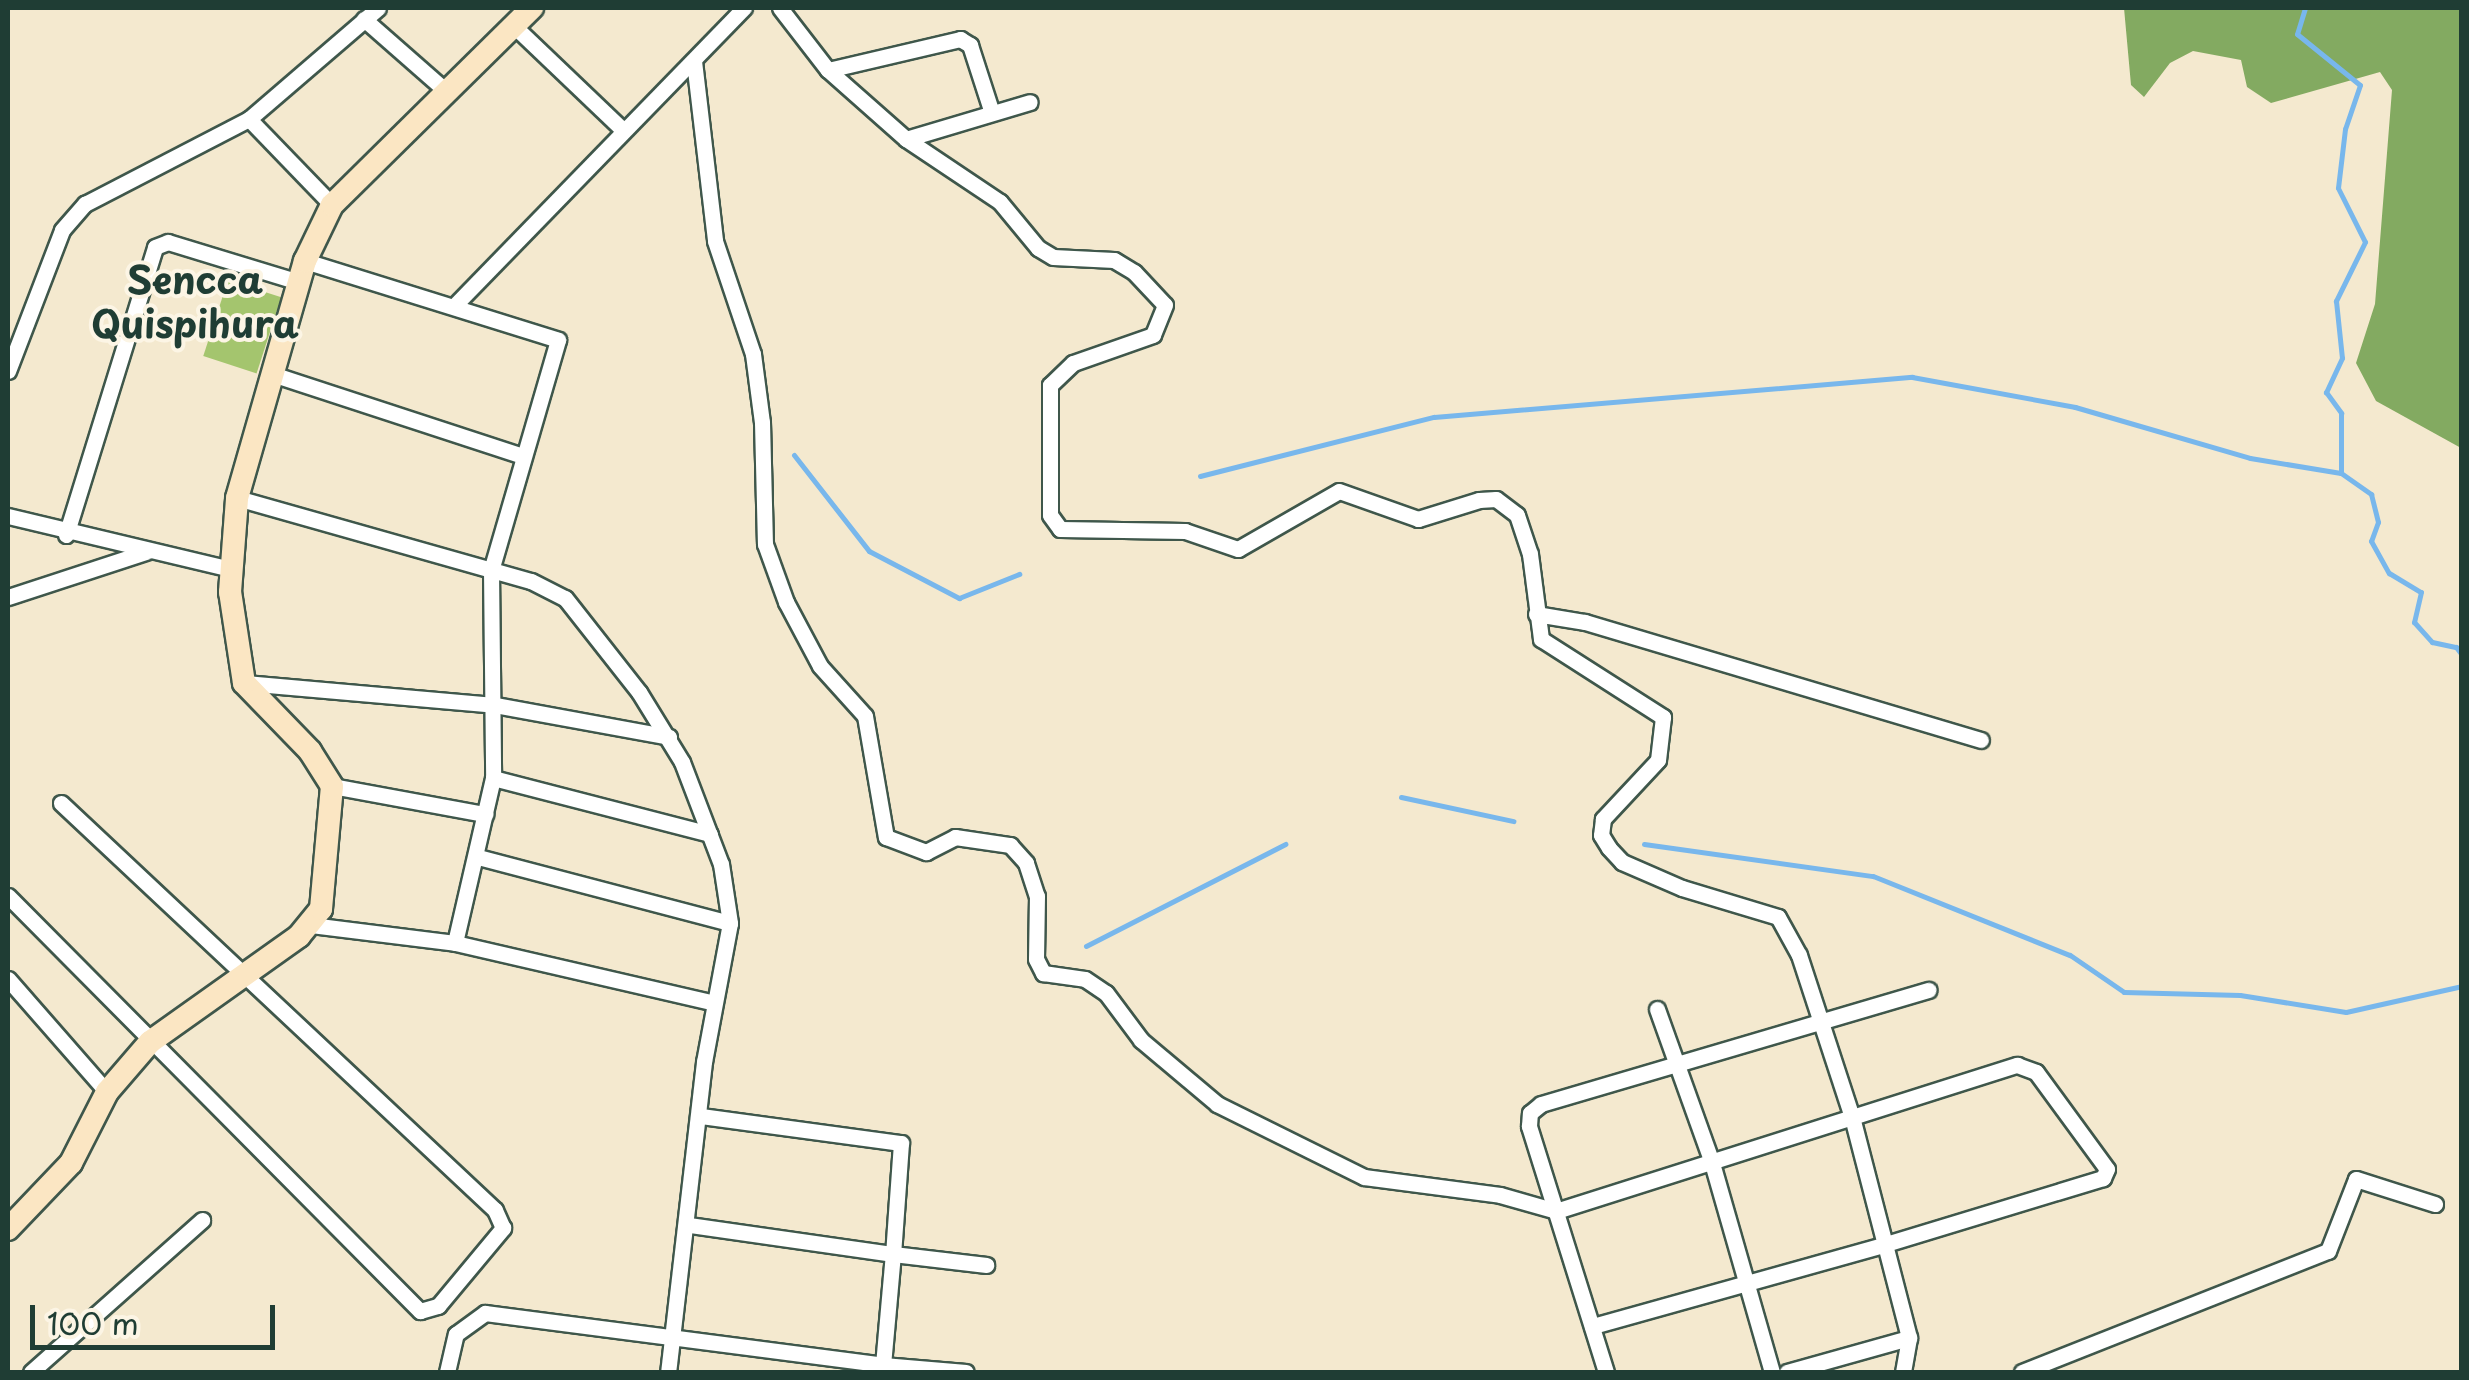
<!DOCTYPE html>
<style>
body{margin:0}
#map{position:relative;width:2469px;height:1380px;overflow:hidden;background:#f4e9cf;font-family:"Playpen Sans",sans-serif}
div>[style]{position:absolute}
.green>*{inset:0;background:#a4c56e;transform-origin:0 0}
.forest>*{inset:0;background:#83aa61}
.stream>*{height:5px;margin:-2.5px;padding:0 2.5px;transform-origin:2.5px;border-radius:2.5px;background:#78b7ec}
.roads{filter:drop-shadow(2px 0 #3f574b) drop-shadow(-2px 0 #3f574b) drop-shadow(0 2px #3f574b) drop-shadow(0 -2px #3f574b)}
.street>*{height:15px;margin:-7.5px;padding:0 7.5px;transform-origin:7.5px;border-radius:7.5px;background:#fff}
.secondary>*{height:22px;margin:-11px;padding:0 11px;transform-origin:11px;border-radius:11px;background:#fbe6c3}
span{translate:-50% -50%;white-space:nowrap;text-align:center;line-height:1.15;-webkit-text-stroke:8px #fcf5e5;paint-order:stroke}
.neighbourhood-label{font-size:38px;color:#1f3d34;font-weight:700}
.frame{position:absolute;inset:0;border:10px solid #1f3d34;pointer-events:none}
.scale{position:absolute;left:30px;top:1305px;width:245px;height:45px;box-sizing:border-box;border:5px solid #1f3d34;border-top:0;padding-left:12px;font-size:30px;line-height:35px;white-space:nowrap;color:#1f3d34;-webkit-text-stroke:8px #fcf5e5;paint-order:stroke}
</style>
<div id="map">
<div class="green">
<div style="left:228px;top:280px;width:56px;height:80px;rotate:18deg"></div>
</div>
<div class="forest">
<div style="clip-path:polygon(2124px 8px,2461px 8px,2461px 448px,2376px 401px,2356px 363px,2375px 304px,2392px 90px,2380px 72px,2271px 103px,2247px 87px,2241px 60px,2193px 51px,2170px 63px,2144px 97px,2131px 85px)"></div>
</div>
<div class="stream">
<div style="left:2305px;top:8px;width:27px;rotate:107deg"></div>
<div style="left:2297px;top:34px;width:81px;rotate:39deg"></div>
<div style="left:2360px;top:85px;width:46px;rotate:108.8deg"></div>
<div style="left:2345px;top:129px;width:59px;rotate:96.8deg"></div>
<div style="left:2338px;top:188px;width:60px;rotate:63.4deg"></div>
<div style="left:2365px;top:242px;width:66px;rotate:116.2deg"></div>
<div style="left:2336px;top:301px;width:57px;rotate:84deg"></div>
<div style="left:2342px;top:358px;width:38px;rotate:115deg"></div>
<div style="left:2326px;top:392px;width:26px;rotate:54deg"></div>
<div style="left:2341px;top:413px;width:60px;rotate:90deg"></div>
<div style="left:2341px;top:473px;width:37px;rotate:35deg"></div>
<div style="left:2371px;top:494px;width:29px;rotate:76deg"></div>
<div style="left:2378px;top:522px;width:20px;rotate:110deg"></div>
<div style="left:2371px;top:541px;width:37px;rotate:61deg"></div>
<div style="left:2389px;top:573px;width:37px;rotate:31deg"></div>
<div style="left:2421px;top:592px;width:31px;rotate:103deg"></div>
<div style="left:2414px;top:622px;width:27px;rotate:48deg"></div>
<div style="left:2432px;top:642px;width:25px;rotate:12deg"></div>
<div style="left:2456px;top:647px;width:10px;rotate:53deg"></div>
<div style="left:794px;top:455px;width:122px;rotate:52deg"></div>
<div style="left:869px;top:551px;width:102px;rotate:27.6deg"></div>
<div style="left:959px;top:598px;width:65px;rotate:-21.8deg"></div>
<div style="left:1200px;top:476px;width:241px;rotate:-14.2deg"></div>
<div style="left:1434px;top:417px;width:480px;rotate:-4.8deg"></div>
<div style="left:1912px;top:377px;width:166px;rotate:10.4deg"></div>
<div style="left:2075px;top:407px;width:182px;rotate:16.2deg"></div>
<div style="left:2250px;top:458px;width:92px;rotate:9.4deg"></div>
<div style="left:1401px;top:797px;width:115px;rotate:12.1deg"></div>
<div style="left:1644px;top:844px;width:231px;rotate:8deg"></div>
<div style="left:1873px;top:876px;width:212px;rotate:21.9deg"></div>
<div style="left:2070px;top:955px;width:65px;rotate:34.4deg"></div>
<div style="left:2124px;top:992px;width:116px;rotate:1.5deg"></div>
<div style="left:2240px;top:995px;width:107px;rotate:9.1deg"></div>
<div style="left:2346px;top:1012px;width:119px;rotate:-12.6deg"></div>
<div style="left:1086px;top:946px;width:224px;rotate:-27.1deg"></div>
</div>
<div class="roads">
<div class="street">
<div style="left:780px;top:8px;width:78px;rotate:52.3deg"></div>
<div style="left:828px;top:70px;width:104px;rotate:41.5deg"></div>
<div style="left:906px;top:139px;width:113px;rotate:33.8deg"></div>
<div style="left:1000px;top:202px;width:60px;rotate:50.4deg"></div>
<div style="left:1038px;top:248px;width:17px;rotate:31deg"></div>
<div style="left:1053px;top:257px;width:61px;rotate:2.8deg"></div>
<div style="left:1114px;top:260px;width:23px;rotate:31deg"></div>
<div style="left:1134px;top:272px;width:45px;rotate:46.8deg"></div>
<div style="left:1165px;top:305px;width:32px;rotate:112deg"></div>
<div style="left:1153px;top:335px;width:85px;rotate:160.7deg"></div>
<div style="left:1073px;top:363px;width:32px;rotate:136deg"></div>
<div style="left:1050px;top:385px;width:130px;rotate:90deg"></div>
<div style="left:1050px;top:515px;width:17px;rotate:54deg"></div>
<div style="left:1060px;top:529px;width:125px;rotate:0.9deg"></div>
<div style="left:1185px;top:531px;width:56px;rotate:18.8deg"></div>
<div style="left:1238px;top:549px;width:116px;rotate:-29.9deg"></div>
<div style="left:1339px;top:491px;width:84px;rotate:19.5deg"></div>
<div style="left:1418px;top:519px;width:64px;rotate:-17.3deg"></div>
<div style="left:1479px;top:500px;width:17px;rotate:-3deg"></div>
<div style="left:1496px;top:499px;width:26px;rotate:37deg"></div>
<div style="left:1517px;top:515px;width:41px;rotate:71.6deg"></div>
<div style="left:1530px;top:554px;width:86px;rotate:82.6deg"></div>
<div style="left:1541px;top:639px;width:145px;rotate:32.6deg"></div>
<div style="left:1663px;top:717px;width:43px;rotate:96.6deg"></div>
<div style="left:1658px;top:760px;width:81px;rotate:133deg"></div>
<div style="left:1603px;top:819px;width:16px;rotate:97deg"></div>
<div style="left:1601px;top:835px;width:15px;rotate:58deg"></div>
<div style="left:1609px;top:848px;width:19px;rotate:47deg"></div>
<div style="left:1622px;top:862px;width:65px;rotate:23.4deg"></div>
<div style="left:1682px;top:888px;width:100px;rotate:16.8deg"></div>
<div style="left:1778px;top:917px;width:43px;rotate:61.1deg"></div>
<div style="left:1799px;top:955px;width:170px;rotate:71.9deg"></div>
<div style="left:1852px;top:1117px;width:228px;rotate:75.5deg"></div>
<div style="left:1909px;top:1338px;width:35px;rotate:100deg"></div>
<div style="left:364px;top:19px;width:109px;rotate:41.3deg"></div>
<div style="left:513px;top:25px;width:152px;rotate:43.7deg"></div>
<div style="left:694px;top:61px;width:181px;rotate:83.3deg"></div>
<div style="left:715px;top:241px;width:119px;rotate:71.4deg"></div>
<div style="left:753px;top:354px;width:69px;rotate:82.5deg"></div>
<div style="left:762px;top:422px;width:122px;rotate:88.6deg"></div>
<div style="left:765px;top:544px;width:62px;rotate:70.1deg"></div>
<div style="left:786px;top:602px;width:72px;rotate:62deg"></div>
<div style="left:820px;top:666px;width:67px;rotate:48deg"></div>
<div style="left:865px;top:716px;width:123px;rotate:80.2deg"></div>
<div style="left:886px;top:837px;width:43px;rotate:20.6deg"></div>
<div style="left:926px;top:852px;width:33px;rotate:-27deg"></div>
<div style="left:955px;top:837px;width:56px;rotate:8.3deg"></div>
<div style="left:1010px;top:845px;width:24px;rotate:48deg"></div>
<div style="left:1026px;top:863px;width:35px;rotate:72deg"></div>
<div style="left:1037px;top:896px;width:63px;rotate:90.9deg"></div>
<div style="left:1036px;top:959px;width:16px;rotate:63deg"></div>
<div style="left:1043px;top:973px;width:42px;rotate:8.1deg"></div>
<div style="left:1085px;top:979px;width:25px;rotate:34deg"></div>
<div style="left:1106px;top:993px;width:59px;rotate:53.3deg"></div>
<div style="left:1141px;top:1040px;width:99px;rotate:40.1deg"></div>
<div style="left:1217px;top:1104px;width:164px;rotate:26.4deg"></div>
<div style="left:1364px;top:1177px;width:137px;rotate:7.5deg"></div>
<div style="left:1500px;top:1195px;width:58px;rotate:15.9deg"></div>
<div style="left:1556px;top:1211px;width:484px;rotate:-17.6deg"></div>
<div style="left:2017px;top:1065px;width:20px;rotate:20deg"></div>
<div style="left:2036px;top:1072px;width:120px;rotate:53.8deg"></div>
<div style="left:2107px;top:1169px;width:10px;rotate:114deg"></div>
<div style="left:2103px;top:1178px;width:230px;rotate:163.1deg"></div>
<div style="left:1883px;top:1245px;width:302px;rotate:164.4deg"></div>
<div style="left:828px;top:70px;width:136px;rotate:-13.2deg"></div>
<div style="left:960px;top:39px;width:12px;rotate:31deg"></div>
<div style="left:970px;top:45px;width:71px;rotate:72.1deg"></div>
<div style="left:249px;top:119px;width:120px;rotate:46deg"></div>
<div style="left:906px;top:139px;width:129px;rotate:-16.6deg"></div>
<div style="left:305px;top:261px;width:265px;rotate:17.3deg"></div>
<div style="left:558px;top:340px;width:240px;rotate:106.2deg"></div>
<div style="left:491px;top:570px;width:208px;rotate:89.4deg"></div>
<div style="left:493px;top:778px;width:169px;rotate:103deg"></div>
<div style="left:455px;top:943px;width:266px;rotate:13deg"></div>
<div style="left:454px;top:306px;width:416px;rotate:-45.8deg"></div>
<div style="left:8px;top:371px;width:151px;rotate:-69deg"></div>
<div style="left:62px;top:230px;width:35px;rotate:-49deg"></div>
<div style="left:85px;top:204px;width:185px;rotate:-27.4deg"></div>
<div style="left:249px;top:119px;width:170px;rotate:-40.7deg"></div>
<div style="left:272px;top:374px;width:264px;rotate:18.1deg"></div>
<div style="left:237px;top:498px;width:305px;rotate:15.8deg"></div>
<div style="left:531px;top:581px;width:38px;rotate:27deg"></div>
<div style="left:565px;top:598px;width:120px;rotate:51.8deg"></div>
<div style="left:639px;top:692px;width:82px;rotate:58.4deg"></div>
<div style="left:682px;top:762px;width:109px;rotate:69.1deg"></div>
<div style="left:721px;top:864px;width:60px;rotate:81.3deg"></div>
<div style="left:730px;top:923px;width:141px;rotate:100.6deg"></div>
<div style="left:704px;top:1062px;width:312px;rotate:96.6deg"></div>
<div style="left:8px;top:516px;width:229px;rotate:13.4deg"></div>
<div style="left:66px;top:535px;width:301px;rotate:-72.8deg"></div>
<div style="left:155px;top:247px;width:14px;rotate:-21deg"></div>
<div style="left:168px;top:242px;width:137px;rotate:17deg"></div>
<div style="left:8px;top:597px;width:145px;rotate:-18.1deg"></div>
<div style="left:1536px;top:614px;width:50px;rotate:9.3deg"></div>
<div style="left:1585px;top:622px;width:413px;rotate:16.6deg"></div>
<div style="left:244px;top:683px;width:252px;rotate:5deg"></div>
<div style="left:495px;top:705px;width:177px;rotate:10.4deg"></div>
<div style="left:493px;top:778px;width:224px;rotate:14.5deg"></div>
<div style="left:332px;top:786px;width:156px;rotate:10.4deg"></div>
<div style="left:478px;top:857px;width:260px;rotate:14.7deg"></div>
<div style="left:8px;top:896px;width:585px;rotate:45.21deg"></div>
<div style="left:420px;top:1311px;width:19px;rotate:-16deg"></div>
<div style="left:438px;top:1306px;width:102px;rotate:-50.2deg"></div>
<div style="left:503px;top:1228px;width:20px;rotate:-114deg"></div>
<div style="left:495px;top:1210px;width:595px;rotate:-136.84deg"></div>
<div style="left:311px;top:925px;width:145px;rotate:7.1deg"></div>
<div style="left:8px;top:979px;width:150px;rotate:48.8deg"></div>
<div style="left:1657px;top:1009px;width:164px;rotate:70.3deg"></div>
<div style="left:1712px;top:1163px;width:217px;rotate:74deg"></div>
<div style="left:701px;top:1116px;width:202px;rotate:7.7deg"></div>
<div style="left:901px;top:1143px;width:111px;rotate:94.1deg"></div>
<div style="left:893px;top:1254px;width:94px;rotate:6.7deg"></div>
<div style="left:883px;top:1365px;width:83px;rotate:4.8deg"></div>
<div style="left:31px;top:1372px;width:229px;rotate:-41.6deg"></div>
<div style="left:447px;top:1372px;width:39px;rotate:-77deg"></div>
<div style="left:456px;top:1334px;width:36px;rotate:-36deg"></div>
<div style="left:485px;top:1313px;width:401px;rotate:7.4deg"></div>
<div style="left:883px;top:1365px;width:111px;rotate:-84.9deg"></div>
<div style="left:893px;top:1254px;width:206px;rotate:-171.9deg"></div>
<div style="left:1606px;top:1372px;width:258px;rotate:-107.4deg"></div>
<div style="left:1529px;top:1126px;width:13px;rotate:-86deg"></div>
<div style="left:1530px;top:1113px;width:14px;rotate:-39deg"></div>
<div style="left:1541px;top:1104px;width:404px;rotate:-16.4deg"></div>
<div style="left:1787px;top:1372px;width:127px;rotate:-15.6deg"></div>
<div style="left:2022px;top:1372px;width:329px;rotate:-21.6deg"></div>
<div style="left:2328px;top:1251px;width:77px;rotate:-68.7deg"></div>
<div style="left:2356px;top:1179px;width:83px;rotate:17.6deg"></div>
</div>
<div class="secondary">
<div style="left:8px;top:1229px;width:91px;rotate:-46.3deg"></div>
<div style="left:71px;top:1163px;width:80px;rotate:-63.1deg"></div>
<div style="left:107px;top:1092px;width:66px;rotate:-49.3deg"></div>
<div style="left:150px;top:1042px;width:183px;rotate:-35.4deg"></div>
<div style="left:299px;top:936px;width:35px;rotate:-51deg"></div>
<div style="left:321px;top:909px;width:123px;rotate:-84.9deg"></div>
<div style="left:332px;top:786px;width:41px;rotate:-122.2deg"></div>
<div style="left:310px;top:751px;width:95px;rotate:-134.1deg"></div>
<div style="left:244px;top:683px;width:92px;rotate:-98.7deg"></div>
<div style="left:230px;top:592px;width:94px;rotate:-85.7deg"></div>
<div style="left:237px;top:498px;width:247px;rotate:-74deg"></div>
<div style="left:305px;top:261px;width:62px;rotate:-64.3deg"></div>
<div style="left:332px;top:205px;width:281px;rotate:-44.6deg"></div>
</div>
</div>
<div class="neighbourhood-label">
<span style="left:195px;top:301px">Sencca<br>Quispihura</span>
</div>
<div class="frame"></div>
<div class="scale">100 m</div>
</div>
